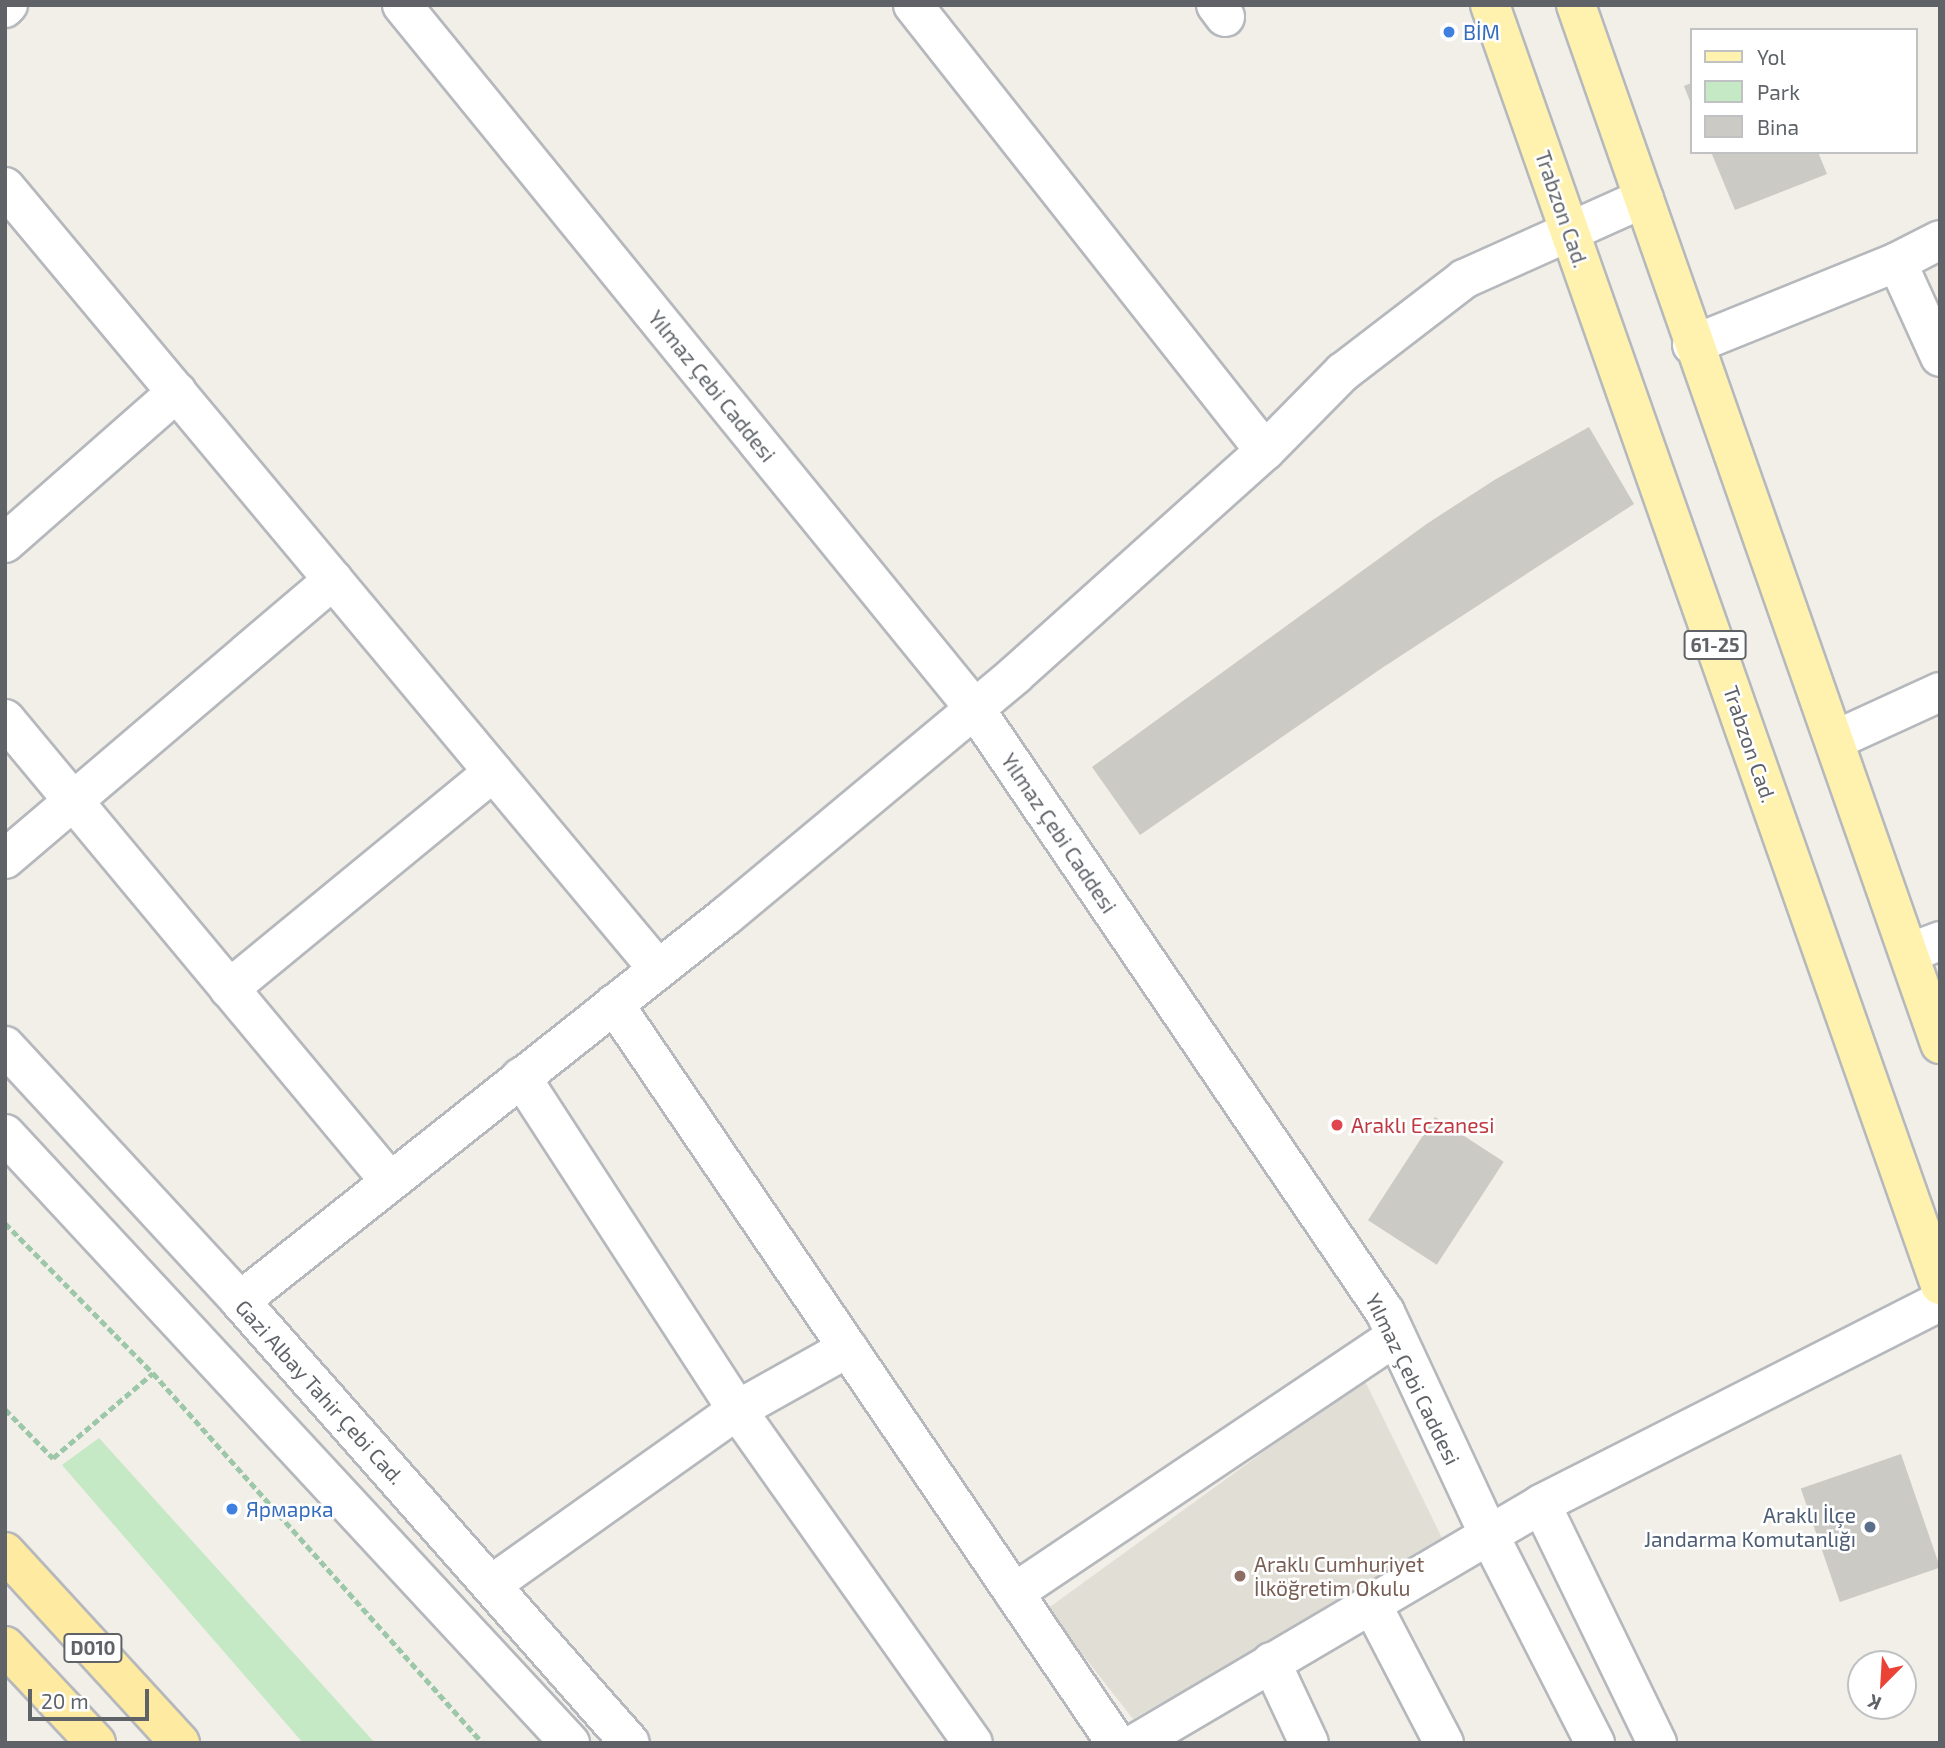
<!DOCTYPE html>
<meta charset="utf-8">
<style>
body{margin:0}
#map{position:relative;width:1945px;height:1748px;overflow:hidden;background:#f1efe8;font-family:"Exo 2",sans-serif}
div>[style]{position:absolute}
.education>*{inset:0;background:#e1ded6}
.green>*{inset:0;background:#c5e8c5}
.building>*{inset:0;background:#cccac5;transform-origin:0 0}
.path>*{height:4.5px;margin-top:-2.25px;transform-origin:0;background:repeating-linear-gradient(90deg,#9cc7a9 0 7px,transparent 0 10.5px)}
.roads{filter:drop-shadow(2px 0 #b5b8bc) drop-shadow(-2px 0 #b5b8bc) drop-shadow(0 2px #b5b8bc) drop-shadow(0 -2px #b5b8bc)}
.minor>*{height:38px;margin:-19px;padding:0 19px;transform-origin:19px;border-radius:19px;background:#fff}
.primary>*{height:38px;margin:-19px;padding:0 19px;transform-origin:19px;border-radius:19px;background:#fff2af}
.trunk>*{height:38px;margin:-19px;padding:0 19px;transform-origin:19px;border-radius:19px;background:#feeaa1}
.dots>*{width:19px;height:19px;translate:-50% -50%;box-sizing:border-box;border:4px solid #fff;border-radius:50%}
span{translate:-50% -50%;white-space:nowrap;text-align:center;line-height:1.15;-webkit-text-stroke:5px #fff;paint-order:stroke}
.shield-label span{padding:2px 5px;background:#fff;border:2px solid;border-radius:5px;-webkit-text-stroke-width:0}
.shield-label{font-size:19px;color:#5f6368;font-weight:700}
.shop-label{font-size:21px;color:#366cbe}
.left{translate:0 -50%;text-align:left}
.street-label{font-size:21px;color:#5f6368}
.health-label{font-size:21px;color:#be3a42}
.service-label{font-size:21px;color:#4e5e75}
.right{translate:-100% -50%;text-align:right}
.education-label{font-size:21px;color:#785e54}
.frame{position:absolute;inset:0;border:7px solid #5f6368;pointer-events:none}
.legend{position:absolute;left:1690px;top:28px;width:228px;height:126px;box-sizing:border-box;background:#fff;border:2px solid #bfc1c3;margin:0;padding:9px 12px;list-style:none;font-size:21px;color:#5f6368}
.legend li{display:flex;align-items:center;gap:14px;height:35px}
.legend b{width:35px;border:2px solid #bfc1c3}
.north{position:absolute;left:1847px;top:1650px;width:70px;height:70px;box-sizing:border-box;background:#fff;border:2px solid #bfc1c3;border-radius:50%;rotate:204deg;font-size:19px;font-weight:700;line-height:28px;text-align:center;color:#5f6368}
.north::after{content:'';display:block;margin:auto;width:24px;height:32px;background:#ea4335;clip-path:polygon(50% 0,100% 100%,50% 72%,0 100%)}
.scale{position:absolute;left:28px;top:1689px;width:121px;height:32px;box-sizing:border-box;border:4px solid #5f6368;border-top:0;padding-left:9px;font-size:21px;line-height:24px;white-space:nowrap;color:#5f6368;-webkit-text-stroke:5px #fff;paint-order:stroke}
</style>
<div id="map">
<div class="education">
<div style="clip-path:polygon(1364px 1379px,1445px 1544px,1133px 1719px,1047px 1609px)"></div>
</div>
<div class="green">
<div style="clip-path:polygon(99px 1438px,375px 1743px,303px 1743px,62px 1465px)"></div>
</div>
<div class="building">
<div style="clip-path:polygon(1691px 83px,1691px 104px,1684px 86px)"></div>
<div style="clip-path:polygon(1711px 152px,1818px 152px,1827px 174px,1735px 210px)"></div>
<div style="clip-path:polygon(1589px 427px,1634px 504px,1382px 668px,1140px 835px,1092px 767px,1428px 523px,1496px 479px)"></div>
<div style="left:1435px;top:1117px;width:82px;height:123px;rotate:33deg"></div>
<div style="left:1901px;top:1454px;width:120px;height:106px;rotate:71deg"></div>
</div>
<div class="path">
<div style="left:5px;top:1223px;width:211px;rotate:45.4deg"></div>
<div style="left:153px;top:1373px;width:496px;rotate:48.3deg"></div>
<div style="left:5px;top:1409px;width:69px;rotate:45.6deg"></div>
<div style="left:53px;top:1458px;width:131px;rotate:-40.4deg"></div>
</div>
<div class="roads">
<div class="minor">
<div style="left:402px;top:5px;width:908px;rotate:50.86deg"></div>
<div style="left:975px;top:709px;width:729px;rotate:55.79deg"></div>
<div style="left:1385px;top:1312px;width:244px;rotate:65deg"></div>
<div style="left:1488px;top:1533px;width:236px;rotate:63deg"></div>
<div style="left:913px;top:5px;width:568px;rotate:51.72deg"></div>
<div style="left:1216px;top:5px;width:15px;rotate:53deg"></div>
<div style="left:5px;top:8px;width:4px;rotate:-45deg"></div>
<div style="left:5px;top:187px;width:1019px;rotate:50.14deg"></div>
<div style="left:1897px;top:262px;width:104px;rotate:65.6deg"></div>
<div style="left:1692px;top:345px;width:221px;rotate:-22deg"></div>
<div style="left:1897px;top:262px;width:48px;rotate:-27.1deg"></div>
<div style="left:5px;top:543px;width:229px;rotate:-41.3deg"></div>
<div style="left:5px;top:719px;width:600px;rotate:50.21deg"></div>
<div style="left:1835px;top:740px;width:115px;rotate:-24.6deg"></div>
<div style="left:5px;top:859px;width:431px;rotate:-40.4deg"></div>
<div style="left:1909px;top:953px;width:33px;rotate:-21deg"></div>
<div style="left:229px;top:989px;width:342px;rotate:-39.4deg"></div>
<div style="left:614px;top:1004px;width:893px;rotate:55.81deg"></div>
<div style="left:5px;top:1046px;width:347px;rotate:47.3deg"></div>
<div style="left:240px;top:1301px;width:589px;rotate:48.58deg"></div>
<div style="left:521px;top:1077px;width:397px;rotate:57deg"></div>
<div style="left:737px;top:1410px;width:408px;rotate:54.7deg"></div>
<div style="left:5px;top:1134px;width:831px;rotate:47.15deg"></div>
<div style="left:240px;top:1301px;width:620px;rotate:-38.39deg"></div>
<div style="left:726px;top:916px;width:376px;rotate:-39.8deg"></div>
<div style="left:1015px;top:675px;width:336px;rotate:-41.9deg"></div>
<div style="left:1265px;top:451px;width:111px;rotate:-45.4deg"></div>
<div style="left:1343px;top:372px;width:153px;rotate:-37.5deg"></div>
<div style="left:1464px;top:279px;width:197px;rotate:-24.2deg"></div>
<div style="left:1541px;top:1504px;width:266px;rotate:64.1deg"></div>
<div style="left:491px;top:1585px;width:302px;rotate:-35.4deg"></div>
<div style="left:737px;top:1410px;width:127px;rotate:-29.2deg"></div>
<div style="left:1014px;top:1593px;width:460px;rotate:-33.9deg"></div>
<div style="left:1371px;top:1603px;width:158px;rotate:62.5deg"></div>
<div style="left:1271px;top:1662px;width:89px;rotate:64.9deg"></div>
<div style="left:1136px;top:1743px;width:470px;rotate:-30.5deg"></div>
<div style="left:1541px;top:1504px;width:447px;rotate:-26.9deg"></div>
</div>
<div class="primary">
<div style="left:1490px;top:5px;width:1357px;rotate:70.63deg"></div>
<div style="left:1576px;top:5px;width:1101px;rotate:70.69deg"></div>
</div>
<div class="trunk">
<div style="left:5px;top:1552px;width:259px;rotate:47.5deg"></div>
<div style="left:5px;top:1646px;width:133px;rotate:46.8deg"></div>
</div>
</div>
<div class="dots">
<div style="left:1449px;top:32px;background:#3f7fe0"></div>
<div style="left:1337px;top:1125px;background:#e0444e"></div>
<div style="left:232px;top:1509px;background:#3f7fe0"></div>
<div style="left:1870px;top:1527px;background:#5c6f8a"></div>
<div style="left:1240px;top:1576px;background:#8d6e63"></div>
</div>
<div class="shield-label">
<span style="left:1715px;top:645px">61-25</span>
<span style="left:93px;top:1648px">D010</span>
</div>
<div class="shop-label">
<span class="left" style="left:1463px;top:32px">BİM</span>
<span class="left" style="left:246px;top:1509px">Ярмарка</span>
</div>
<div class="street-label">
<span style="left:1562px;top:209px;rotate:71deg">Trabzon Cad.</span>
<span style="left:712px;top:386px;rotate:51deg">Yılmaz Çebi Caddesi</span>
<span style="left:1750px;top:744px;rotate:71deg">Trabzon Cad.</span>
<span style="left:1059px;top:833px;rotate:56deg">Yılmaz Çebi Caddesi</span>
<span style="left:1413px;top:1379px;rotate:64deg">Yılmaz Çebi Caddesi</span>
<span style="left:320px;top:1392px;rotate:48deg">Gazi Albay Tahir Çebi Cad.</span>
</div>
<div class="health-label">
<span class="left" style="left:1351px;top:1125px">Araklı Eczanesi</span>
</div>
<div class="service-label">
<span class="right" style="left:1856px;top:1527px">Araklı İlçe<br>Jandarma Komutanlığı</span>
</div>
<div class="education-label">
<span class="left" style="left:1254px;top:1576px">Araklı Cumhuriyet<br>İlköğretim Okulu</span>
</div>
<div class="frame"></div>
<ul class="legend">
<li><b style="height:9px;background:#fff2af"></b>Yol</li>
<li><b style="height:19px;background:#c5e8c5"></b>Park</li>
<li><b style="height:19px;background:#cccac5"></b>Bina</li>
</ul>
<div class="north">K</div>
<div class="scale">20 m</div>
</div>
